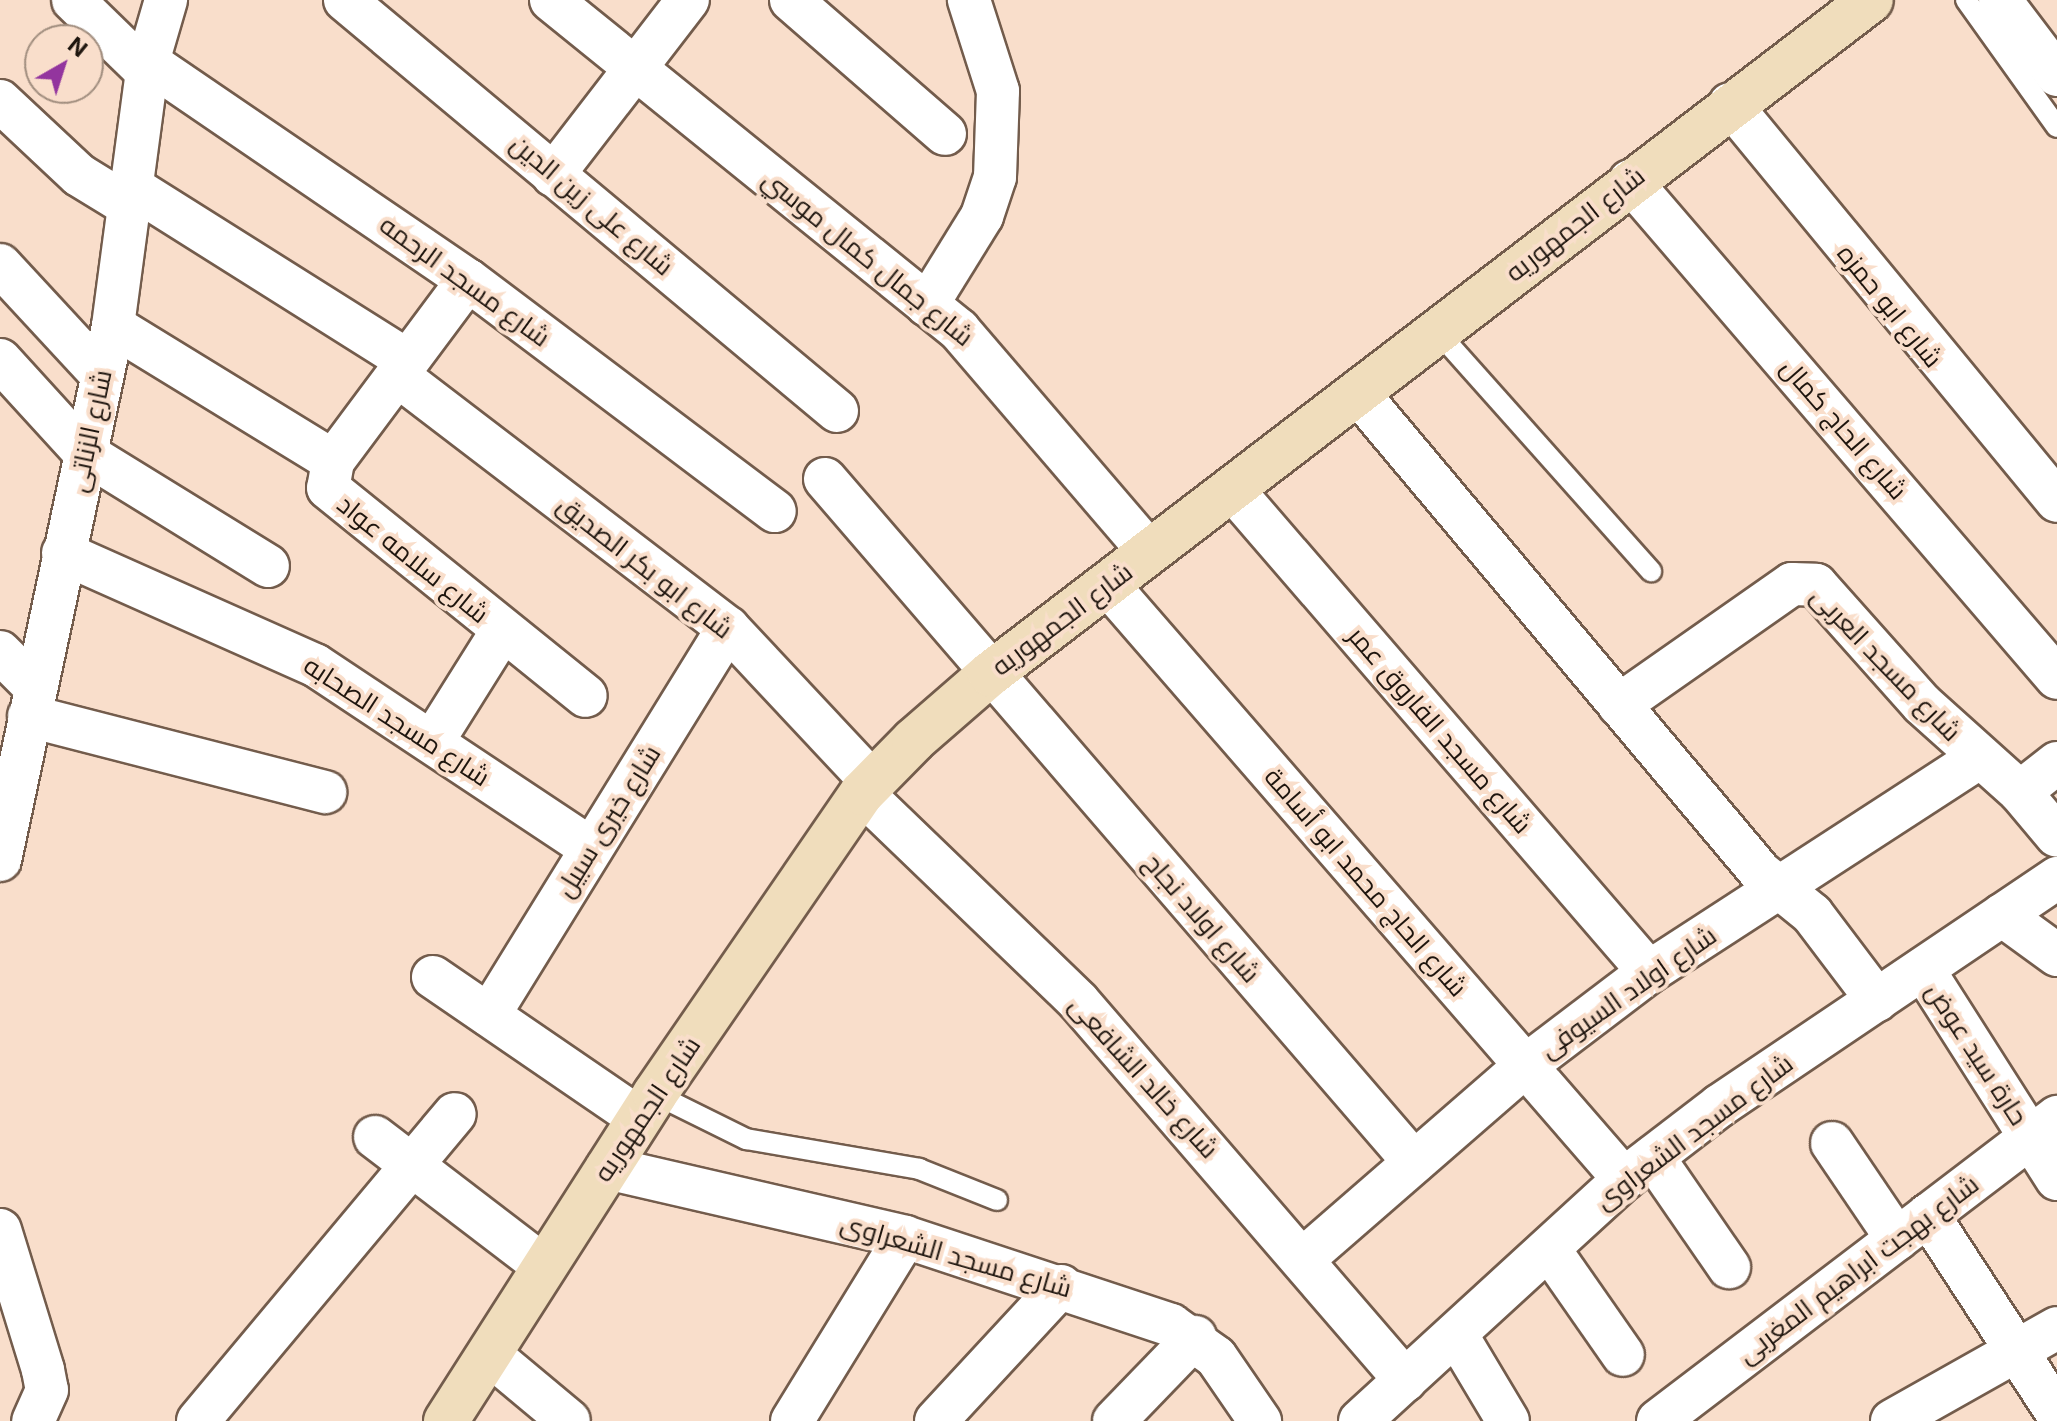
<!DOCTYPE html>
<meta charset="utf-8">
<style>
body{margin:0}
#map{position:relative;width:2057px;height:1421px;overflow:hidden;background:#f9decb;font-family:Inter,Cairo,sans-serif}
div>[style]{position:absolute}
.roads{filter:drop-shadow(2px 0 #735c4c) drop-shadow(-2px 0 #735c4c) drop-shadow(0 2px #735c4c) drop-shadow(0 -2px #735c4c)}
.lane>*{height:20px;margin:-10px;padding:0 10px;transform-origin:10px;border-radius:10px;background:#fff}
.street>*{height:42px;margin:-21px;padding:0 21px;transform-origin:21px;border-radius:21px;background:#fff}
.secondary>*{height:44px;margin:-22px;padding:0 22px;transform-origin:22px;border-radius:22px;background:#f0ddbc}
span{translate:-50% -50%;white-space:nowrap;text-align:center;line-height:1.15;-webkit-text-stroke:8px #f9decb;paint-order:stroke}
.street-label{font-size:26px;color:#1e150e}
.north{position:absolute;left:24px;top:24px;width:80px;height:80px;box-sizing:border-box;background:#f9decb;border:2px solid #a18e7f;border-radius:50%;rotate:39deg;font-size:22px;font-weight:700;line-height:32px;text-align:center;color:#1e150e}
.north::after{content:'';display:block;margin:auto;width:28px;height:36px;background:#93359e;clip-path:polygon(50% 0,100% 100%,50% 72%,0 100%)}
</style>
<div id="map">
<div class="roads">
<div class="lane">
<div style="left:1966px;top:0;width:156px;rotate:54.4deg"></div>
<div style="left:1437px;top:331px;width:322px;rotate:48.3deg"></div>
<div style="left:655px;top:1094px;width:102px;rotate:26.3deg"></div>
<div style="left:746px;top:1139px;width:176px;rotate:9.8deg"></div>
<div style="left:919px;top:1169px;width:84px;rotate:21.7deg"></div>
</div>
<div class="street">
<div style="left:73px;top:0;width:103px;rotate:44.2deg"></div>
<div style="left:345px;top:0;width:641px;rotate:39.87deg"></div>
<div style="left:551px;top:0;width:525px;rotate:38.97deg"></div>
<div style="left:959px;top:330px;width:292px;rotate:49.4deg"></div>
<div style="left:791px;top:0;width:204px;rotate:41deg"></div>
<div style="left:2000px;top:0;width:94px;rotate:52.8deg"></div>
<div style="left:148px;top:62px;width:387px;rotate:34.3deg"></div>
<div style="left:468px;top:280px;width:384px;rotate:37deg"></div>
<div style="left:0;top:101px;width:108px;rotate:43.1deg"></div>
<div style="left:79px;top:175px;width:61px;rotate:31.6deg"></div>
<div style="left:1730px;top:104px;width:514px;rotate:50.52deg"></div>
<div style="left:553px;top:175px;width:221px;rotate:-52.4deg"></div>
<div style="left:1630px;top:181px;width:655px;rotate:49.33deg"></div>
<div style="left:135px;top:189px;width:321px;rotate:32.2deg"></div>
<div style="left:0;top:265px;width:150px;rotate:47.2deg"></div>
<div style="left:468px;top:280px;width:226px;rotate:126.7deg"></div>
<div style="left:333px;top:461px;width:27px;rotate:100deg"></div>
<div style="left:328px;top:488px;width:331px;rotate:38.9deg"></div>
<div style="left:927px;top:305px;width:105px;rotate:-58.3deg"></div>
<div style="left:982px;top:216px;width:41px;rotate:-71.6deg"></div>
<div style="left:995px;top:177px;width:86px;rotate:-88deg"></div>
<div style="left:998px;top:91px;width:96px;rotate:-107.7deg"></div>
<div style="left:113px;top:326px;width:258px;rotate:31.5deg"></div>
<div style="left:0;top:360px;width:126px;rotate:47.6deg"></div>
<div style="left:85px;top:453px;width:215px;rotate:31.7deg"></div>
<div style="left:397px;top:375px;width:417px;rotate:37.4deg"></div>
<div style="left:728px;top:628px;width:211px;rotate:46.9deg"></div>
<div style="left:1357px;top:392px;width:627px;rotate:49.98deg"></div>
<div style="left:1760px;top:872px;width:67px;rotate:38.9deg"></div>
<div style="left:1812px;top:914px;width:108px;rotate:52.9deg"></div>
<div style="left:825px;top:479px;width:902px;rotate:49.23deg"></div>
<div style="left:1232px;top:489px;width:638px;rotate:49.19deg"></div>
<div style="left:63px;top:553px;width:276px;rotate:24deg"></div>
<div style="left:315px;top:665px;width:330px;rotate:33.6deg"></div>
<div style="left:1108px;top:585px;width:787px;rotate:49.02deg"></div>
<div style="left:0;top:652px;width:48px;rotate:45deg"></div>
<div style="left:1619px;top:705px;width:211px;rotate:-35deg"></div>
<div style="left:1792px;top:584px;width:24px;rotate:2deg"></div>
<div style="left:1816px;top:585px;width:159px;rotate:48.3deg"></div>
<div style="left:1922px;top:704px;width:132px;rotate:41.9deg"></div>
<div style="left:2020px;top:792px;width:57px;rotate:49.9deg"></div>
<div style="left:29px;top:716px;width:306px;rotate:14.4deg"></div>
<div style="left:433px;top:741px;width:130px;rotate:-57.9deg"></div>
<div style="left:2020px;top:792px;width:47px;rotate:-38.1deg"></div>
<div style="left:862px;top:793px;width:300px;rotate:43.9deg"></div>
<div style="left:1078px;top:1001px;width:501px;rotate:49.21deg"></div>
<div style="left:0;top:860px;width:546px;rotate:-78.05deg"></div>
<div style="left:113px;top:326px;width:266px;rotate:-82.4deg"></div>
<div style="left:148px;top:62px;width:65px;rotate:-73.8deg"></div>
<div style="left:2002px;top:915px;width:68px;rotate:36deg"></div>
<div style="left:1923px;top:969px;width:249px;rotate:57.5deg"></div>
<div style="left:433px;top:977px;width:250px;rotate:34.4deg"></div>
<div style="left:489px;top:1015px;width:455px;rotate:-58.3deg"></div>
<div style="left:375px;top:1137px;width:213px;rotate:37.4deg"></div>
<div style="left:1832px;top:1143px;width:116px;rotate:55.9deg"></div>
<div style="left:1653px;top:1157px;width:134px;rotate:55.4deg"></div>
<div style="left:607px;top:1168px;width:306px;rotate:13deg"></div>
<div style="left:905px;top:1237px;width:280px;rotate:18.3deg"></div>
<div style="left:1171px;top:1325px;width:55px;rotate:35.4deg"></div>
<div style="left:1216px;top:1357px;width:78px;rotate:55.5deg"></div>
<div style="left:1928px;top:1215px;width:236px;rotate:56.9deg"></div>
<div style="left:0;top:1230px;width:146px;rotate:72.9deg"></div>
<div style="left:43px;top:1370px;width:20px;rotate:79deg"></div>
<div style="left:47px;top:1390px;width:34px;rotate:114deg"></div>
<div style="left:1549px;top:1249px;width:129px;rotate:55.1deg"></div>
<div style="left:1303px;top:1259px;width:294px;rotate:-41deg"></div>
<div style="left:1525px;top:1066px;width:156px;rotate:-37.2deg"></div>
<div style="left:1649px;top:972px;width:392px;rotate:-33deg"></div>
<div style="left:1456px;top:1334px;width:101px;rotate:59.1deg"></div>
<div style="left:489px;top:1354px;width:104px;rotate:39.9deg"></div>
<div style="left:198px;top:1421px;width:400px;rotate:-50.1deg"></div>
<div style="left:792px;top:1421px;width:216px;rotate:-58.4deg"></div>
<div style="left:936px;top:1421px;width:184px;rotate:-47.2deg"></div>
<div style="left:1114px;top:1421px;width:117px;rotate:-46deg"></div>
<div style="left:1360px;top:1421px;width:358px;rotate:-42.5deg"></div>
<div style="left:1624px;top:1179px;width:120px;rotate:-37.5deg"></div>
<div style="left:1719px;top:1106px;width:408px;rotate:-34deg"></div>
<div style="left:1658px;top:1421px;width:502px;rotate:-37.3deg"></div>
<div style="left:1892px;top:1421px;width:189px;rotate:-29.4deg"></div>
</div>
<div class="secondary">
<div style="left:446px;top:1421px;width:388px;rotate:-57.4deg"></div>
<div style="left:655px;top:1094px;width:365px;rotate:-55.5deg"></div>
<div style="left:862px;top:793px;width:74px;rotate:-45.5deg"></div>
<div style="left:914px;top:740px;width:101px;rotate:-41deg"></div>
<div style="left:990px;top:674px;width:1109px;rotate:-37.42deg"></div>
</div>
</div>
<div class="street-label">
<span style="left:592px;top:205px;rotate:40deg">شارع على زين الدين</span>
<span style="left:1575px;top:224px;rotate:-38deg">شارع الجمهوريه</span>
<span style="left:868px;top:258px;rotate:39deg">شارع جمال كمال موسي</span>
<span style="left:465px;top:281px;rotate:36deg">شارع مسجد الرحمه</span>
<span style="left:1890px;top:306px;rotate:51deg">شارع ابو حمزه</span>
<span style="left:1844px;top:429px;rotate:49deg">شارع الحاج كمال</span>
<span style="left:90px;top:431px;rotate:-78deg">شارع الزناتى</span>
<span style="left:413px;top:559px;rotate:39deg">شارع سلامه عواد</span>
<span style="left:645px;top:567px;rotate:38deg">شارع ابو بكر الصديق</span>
<span style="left:1062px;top:619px;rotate:-37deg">شارع الجمهوريه</span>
<span style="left:1886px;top:664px;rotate:46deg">شارع مسجد العربى</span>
<span style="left:397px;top:721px;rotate:33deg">شارع مسجد الصحابه</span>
<span style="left:1440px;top:730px;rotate:49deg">شارع مسجد الفاروق عمر</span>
<span style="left:608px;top:821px;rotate:-58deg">شارع خيرى سبيل</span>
<span style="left:1366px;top:882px;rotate:49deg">شارع الحاج محمد ابو أسامة</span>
<span style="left:1202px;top:918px;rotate:49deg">شارع اولاد نجاح</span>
<span style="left:1628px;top:992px;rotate:-35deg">شارع اولاد السيوفى</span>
<span style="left:1977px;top:1054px;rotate:57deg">حارة سيد عوض</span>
<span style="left:1144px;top:1077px;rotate:48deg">شارع خالد الشافعى</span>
<span style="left:647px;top:1109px;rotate:-56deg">شارع الجمهوريه</span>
<span style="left:1694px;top:1132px;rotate:-37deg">شارع مسجد الشعراوى</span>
<span style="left:956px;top:1256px;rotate:16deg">شارع مسجد الشعراوى</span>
<span style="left:1858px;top:1269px;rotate:-37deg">شارع بهجت ابراهيم المغربى</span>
</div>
<div class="north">N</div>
</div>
